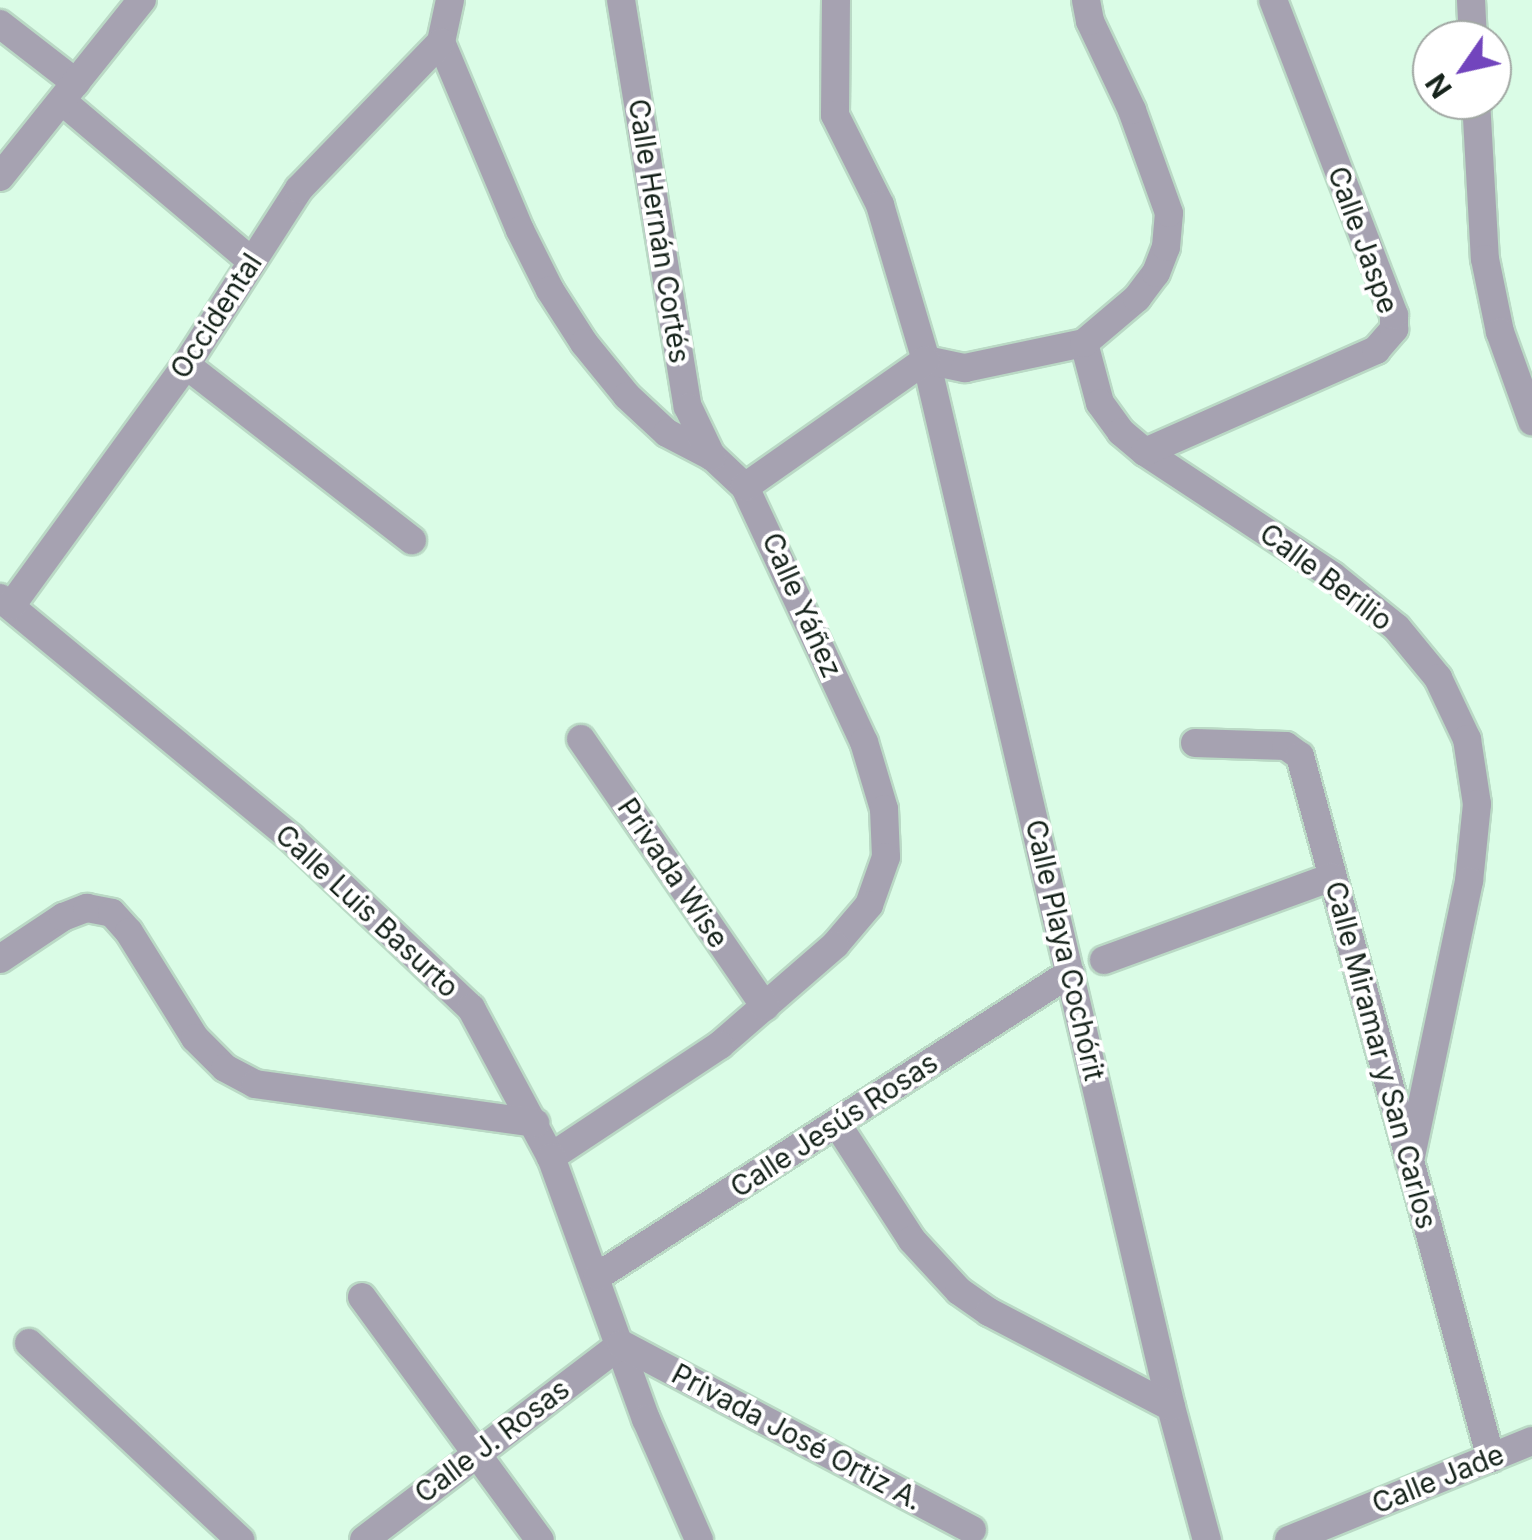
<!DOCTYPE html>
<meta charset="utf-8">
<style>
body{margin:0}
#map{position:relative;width:1532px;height:1540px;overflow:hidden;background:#dafce6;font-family:Inter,sans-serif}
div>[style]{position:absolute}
.roads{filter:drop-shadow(2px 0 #bad9c5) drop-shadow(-2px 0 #bad9c5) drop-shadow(0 2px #bad9c5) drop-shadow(0 -2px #bad9c5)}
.minor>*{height:28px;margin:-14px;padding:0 14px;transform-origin:14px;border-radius:14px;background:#a6a2b1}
span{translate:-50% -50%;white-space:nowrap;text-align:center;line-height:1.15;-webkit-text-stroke:8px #fff;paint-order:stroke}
.street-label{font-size:28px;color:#15221a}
.north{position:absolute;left:1412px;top:20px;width:100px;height:100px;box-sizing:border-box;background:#fff;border:2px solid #a1a7a3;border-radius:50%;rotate:236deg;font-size:28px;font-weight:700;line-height:40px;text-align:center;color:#15221a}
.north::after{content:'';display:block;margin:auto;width:35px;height:45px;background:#7245bd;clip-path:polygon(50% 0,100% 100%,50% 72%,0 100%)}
</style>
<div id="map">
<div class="roads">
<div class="minor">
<div style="left:450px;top:0;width:43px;rotate:102.1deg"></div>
<div style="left:441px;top:42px;width:204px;rotate:67.2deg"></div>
<div style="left:520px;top:230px;width:67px;rotate:63.4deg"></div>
<div style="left:550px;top:290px;width:63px;rotate:57.3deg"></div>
<div style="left:584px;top:343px;width:68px;rotate:50.9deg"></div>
<div style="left:627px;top:396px;width:54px;rotate:42.8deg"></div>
<div style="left:667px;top:433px;width:52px;rotate:27.6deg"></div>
<div style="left:713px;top:457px;width:44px;rotate:43.2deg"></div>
<div style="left:745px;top:487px;width:281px;rotate:65deg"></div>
<div style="left:864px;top:742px;width:70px;rotate:73.4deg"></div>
<div style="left:884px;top:809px;width:48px;rotate:87.6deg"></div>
<div style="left:886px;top:857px;width:51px;rotate:109.5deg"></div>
<div style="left:869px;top:905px;width:52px;rotate:130.4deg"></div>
<div style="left:835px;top:945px;width:152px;rotate:139deg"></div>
<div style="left:720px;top:1045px;width:203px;rotate:146.5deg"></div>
<div style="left:621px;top:0;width:412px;rotate:80.7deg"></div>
<div style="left:688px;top:407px;width:55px;rotate:64.4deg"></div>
<div style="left:836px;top:0;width:115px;rotate:90.5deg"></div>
<div style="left:835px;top:115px;width:101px;rotate:63.4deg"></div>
<div style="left:880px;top:205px;width:162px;rotate:73.5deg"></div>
<div style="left:926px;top:360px;width:1075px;rotate:76.83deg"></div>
<div style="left:1171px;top:1407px;width:138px;rotate:74.9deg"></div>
<div style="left:1471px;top:0;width:40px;rotate:87.1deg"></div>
<div style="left:0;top:24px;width:96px;rotate:37.8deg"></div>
<div style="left:1476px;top:100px;width:159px;rotate:86.8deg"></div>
<div style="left:1485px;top:259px;width:75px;rotate:78.4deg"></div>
<div style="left:1500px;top:332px;width:95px;rotate:70.2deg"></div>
<div style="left:62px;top:101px;width:248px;rotate:40.2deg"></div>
<div style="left:0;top:177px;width:227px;rotate:-51.3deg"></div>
<div style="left:1084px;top:343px;width:62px;rotate:75.1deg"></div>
<div style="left:1100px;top:403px;width:36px;rotate:54deg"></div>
<div style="left:1121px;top:432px;width:31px;rotate:40deg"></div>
<div style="left:1145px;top:452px;width:225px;rotate:33.4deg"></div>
<div style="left:1333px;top:576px;width:82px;rotate:39.1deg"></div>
<div style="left:1397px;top:628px;width:65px;rotate:50.6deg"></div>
<div style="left:1438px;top:678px;width:68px;rotate:64.6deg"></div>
<div style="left:1467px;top:739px;width:66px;rotate:81.3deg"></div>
<div style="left:1477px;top:804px;width:77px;rotate:95.9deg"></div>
<div style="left:1469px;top:881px;width:287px;rotate:101.9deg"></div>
<div style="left:926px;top:360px;width:40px;rotate:12deg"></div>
<div style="left:965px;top:368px;width:122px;rotate:-11.9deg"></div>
<div style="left:1084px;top:343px;width:70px;rotate:-40.3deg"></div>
<div style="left:1137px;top:298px;width:31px;rotate:-53deg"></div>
<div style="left:1156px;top:273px;width:28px;rotate:-69deg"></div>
<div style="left:1166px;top:247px;width:34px;rotate:-85deg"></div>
<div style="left:1169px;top:213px;width:109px;rotate:-109.8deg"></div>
<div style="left:1132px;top:110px;width:98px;rotate:-115.3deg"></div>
<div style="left:1090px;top:21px;width:21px;rotate:-101deg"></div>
<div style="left:186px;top:365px;width:286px;rotate:37.8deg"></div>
<div style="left:1145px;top:452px;width:253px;rotate:-23.8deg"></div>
<div style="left:1376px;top:350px;width:28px;rotate:-49deg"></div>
<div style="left:1394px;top:329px;width:14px;rotate:-90deg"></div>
<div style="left:1394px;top:315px;width:337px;rotate:-111deg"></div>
<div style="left:745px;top:487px;width:221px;rotate:-35.1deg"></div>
<div style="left:0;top:598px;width:377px;rotate:39.5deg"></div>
<div style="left:291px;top:838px;width:248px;rotate:43.4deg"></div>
<div style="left:471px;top:1008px;width:169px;rotate:61.8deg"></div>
<div style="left:551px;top:1157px;width:279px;rotate:70.1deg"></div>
<div style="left:646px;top:1419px;width:132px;rotate:66.3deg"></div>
<div style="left:11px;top:606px;width:298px;rotate:-54deg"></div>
<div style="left:186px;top:365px;width:209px;rotate:-57.3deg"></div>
<div style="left:299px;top:189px;width:204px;rotate:-46deg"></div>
<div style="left:581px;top:739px;width:325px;rotate:55.5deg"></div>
<div style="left:1195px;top:743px;width:91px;rotate:1.9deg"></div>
<div style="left:1286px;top:746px;width:17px;rotate:36deg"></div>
<div style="left:1300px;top:756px;width:728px;rotate:74.8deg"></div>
<div style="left:0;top:959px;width:76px;rotate:-33.7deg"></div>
<div style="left:63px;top:917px;width:26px;rotate:-21deg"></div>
<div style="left:87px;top:908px;width:25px;rotate:11deg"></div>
<div style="left:112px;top:913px;width:25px;rotate:48deg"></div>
<div style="left:129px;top:932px;width:125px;rotate:58.1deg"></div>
<div style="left:195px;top:1038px;width:42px;rotate:45deg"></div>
<div style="left:225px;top:1068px;width:34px;rotate:28deg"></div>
<div style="left:255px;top:1084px;width:283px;rotate:7.9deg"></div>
<div style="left:1104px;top:960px;width:243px;rotate:-20deg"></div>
<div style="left:837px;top:1124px;width:138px;rotate:57.1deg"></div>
<div style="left:912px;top:1240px;width:69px;rotate:47.3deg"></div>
<div style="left:959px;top:1291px;width:37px;rotate:35deg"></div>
<div style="left:989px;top:1312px;width:205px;rotate:27.6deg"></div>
<div style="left:598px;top:1276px;width:561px;rotate:-32.7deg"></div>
<div style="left:362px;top:1297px;width:301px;rotate:53.8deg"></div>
<div style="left:29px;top:1343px;width:289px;rotate:43deg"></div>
<div style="left:364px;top:1540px;width:323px;rotate:-37.3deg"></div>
<div style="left:621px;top:1344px;width:397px;rotate:27.9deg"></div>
<div style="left:1289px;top:1540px;width:262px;rotate:-22.2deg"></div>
</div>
</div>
<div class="street-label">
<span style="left:659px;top:231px;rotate:81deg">Calle Hernán Cortés</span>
<span style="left:1363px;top:240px;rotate:70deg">Calle Jaspe</span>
<span style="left:216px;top:316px;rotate:-57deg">Occidental</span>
<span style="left:1326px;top:577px;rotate:37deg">Calle Berilio</span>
<span style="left:802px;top:605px;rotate:66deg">Calle Yáñez</span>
<span style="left:673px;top:873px;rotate:56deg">Privada Wise</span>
<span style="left:367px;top:911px;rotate:43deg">Calle Luis Basurto</span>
<span style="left:1065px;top:950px;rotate:77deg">Calle Playa Cochórit</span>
<span style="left:1381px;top:1055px;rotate:75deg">Calle Miramar y San Carlos</span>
<span style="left:834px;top:1125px;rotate:-33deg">Calle Jesús Rosas</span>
<span style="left:797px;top:1437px;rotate:28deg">Privada José Ortiz A.</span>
<span style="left:492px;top:1441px;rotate:-37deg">Calle J. Rosas</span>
<span style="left:1438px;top:1479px;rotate:-22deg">Calle Jade</span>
</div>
<div class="north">N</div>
</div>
